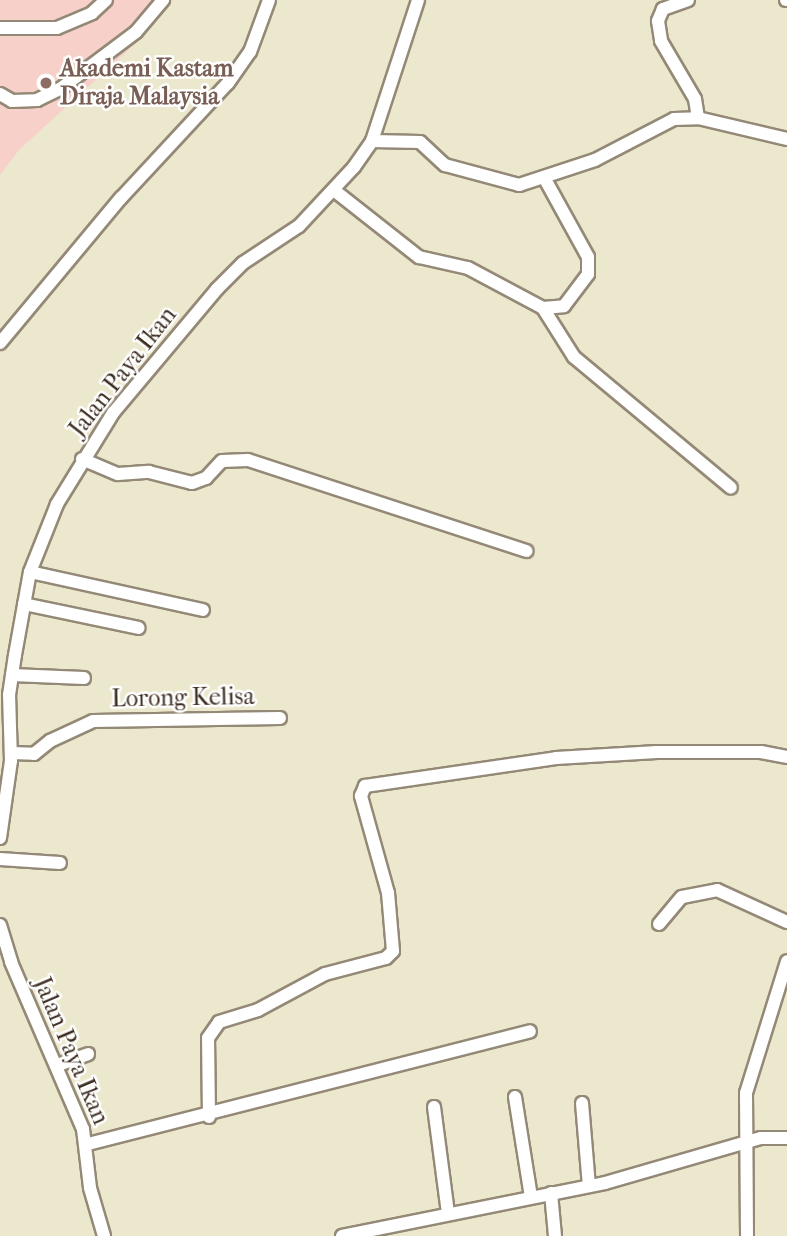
<!DOCTYPE html>
<style>
body{margin:0}
#map{position:relative;width:787px;height:1236px;overflow:hidden;background:#ece8ce;font-family:"IM FELL French Canon",serif}
div>[style]{position:absolute}
.built>*{inset:0;background:#f7d1c9}
.roads{filter:drop-shadow(2px 0 #948976) drop-shadow(-2px 0 #948976) drop-shadow(0 2px #948976) drop-shadow(0 -2px #948976)}
.minor>*{height:12px;margin:-6px;padding:0 6px;transform-origin:6px;border-radius:6px;background:#fff}
.dots>*{width:19px;height:19px;translate:-50% -50%;box-sizing:border-box;border:4px solid #fff;border-radius:50%}
span{translate:-50% -50%;white-space:nowrap;text-align:center;line-height:1.15;-webkit-text-stroke:5px #fff;paint-order:stroke}
.education-label{font-size:24px;color:#785e54;font-weight:700}
.left{translate:0 -50%;text-align:left}
.street-label{font-size:24px;color:#3b2a1e}
</style>
<div id="map">
<div class="built">
<div style="clip-path:polygon(0 0,173px 0,145px 35px,19px 150px,0 175px)"></div>
</div>
<div class="roads">
<div class="minor">
<div style="left:688px;top:0;width:27px;rotate:160deg"></div>
<div style="left:663px;top:9px;width:13px;rotate:113deg"></div>
<div style="left:658px;top:21px;width:20px;rotate:81deg"></div>
<div style="left:661px;top:41px;width:67px;rotate:59.6deg"></div>
<div style="left:695px;top:99px;width:19px;rotate:81deg"></div>
<div style="left:786px;top:0;width:1px"></div>
<div style="left:0;top:28px;width:57px"></div>
<div style="left:57px;top:28px;width:38px;rotate:-23deg"></div>
<div style="left:92px;top:13px;width:19px;rotate:-43deg"></div>
<div style="left:0;top:94px;width:14px;rotate:30deg"></div>
<div style="left:12px;top:101px;width:25px;rotate:-2deg"></div>
<div style="left:37px;top:100px;width:25px;rotate:-26deg"></div>
<div style="left:60px;top:89px;width:95px;rotate:-36.9deg"></div>
<div style="left:136px;top:32px;width:42px;rotate:-49.8deg"></div>
<div style="left:372px;top:141px;width:48px;rotate:1.2deg"></div>
<div style="left:420px;top:142px;width:34px;rotate:43deg"></div>
<div style="left:445px;top:165px;width:77px;rotate:15.1deg"></div>
<div style="left:519px;top:185px;width:80px;rotate:-18.2deg"></div>
<div style="left:595px;top:160px;width:89px;rotate:-27.4deg"></div>
<div style="left:674px;top:119px;width:24px;rotate:-2deg"></div>
<div style="left:698px;top:118px;width:91px;rotate:13.3deg"></div>
<div style="left:335px;top:191px;width:107px;rotate:38.2deg"></div>
<div style="left:419px;top:257px;width:50px;rotate:12.7deg"></div>
<div style="left:468px;top:268px;width:85px;rotate:28.1deg"></div>
<div style="left:543px;top:308px;width:21px;rotate:-5deg"></div>
<div style="left:564px;top:306px;width:40px;rotate:-53deg"></div>
<div style="left:588px;top:274px;width:17px;rotate:-90deg"></div>
<div style="left:588px;top:257px;width:89px;rotate:-118.9deg"></div>
<div style="left:543px;top:308px;width:58px;rotate:57.7deg"></div>
<div style="left:574px;top:357px;width:204px;rotate:39.8deg"></div>
<div style="left:0;top:343px;width:189px;rotate:-50.2deg"></div>
<div style="left:121px;top:198px;width:157px;rotate:-47.1deg"></div>
<div style="left:228px;top:83px;width:38px;rotate:-55deg"></div>
<div style="left:250px;top:52px;width:55px;rotate:-69.9deg"></div>
<div style="left:82px;top:459px;width:39px;rotate:23deg"></div>
<div style="left:118px;top:474px;width:31px;rotate:-4deg"></div>
<div style="left:149px;top:472px;width:44px;rotate:14.3deg"></div>
<div style="left:192px;top:483px;width:15px;rotate:-20deg"></div>
<div style="left:206px;top:478px;width:23px;rotate:-47deg"></div>
<div style="left:222px;top:461px;width:26px;rotate:-2deg"></div>
<div style="left:248px;top:460px;width:293px;rotate:18.1deg"></div>
<div style="left:30px;top:572px;width:177px;rotate:12.4deg"></div>
<div style="left:24px;top:604px;width:117px;rotate:11.8deg"></div>
<div style="left:12px;top:675px;width:72px;rotate:2.4deg"></div>
<div style="left:11px;top:753px;width:23px;rotate:2deg"></div>
<div style="left:34px;top:754px;width:21px;rotate:-39deg"></div>
<div style="left:50px;top:741px;width:47px;rotate:-24.9deg"></div>
<div style="left:93px;top:721px;width:187px;rotate:-0.9deg"></div>
<div style="left:0;top:838px;width:78px;rotate:-81.9deg"></div>
<div style="left:11px;top:761px;width:66px;rotate:-91.7deg"></div>
<div style="left:9px;top:695px;width:40px;rotate:-81.5deg"></div>
<div style="left:15px;top:655px;width:84px;rotate:-79.8deg"></div>
<div style="left:30px;top:572px;width:73px;rotate:-68.3deg"></div>
<div style="left:57px;top:504px;width:107px;rotate:-58.4deg"></div>
<div style="left:113px;top:413px;width:162px;rotate:-50deg"></div>
<div style="left:217px;top:289px;width:37px;rotate:-45deg"></div>
<div style="left:243px;top:263px;width:67px;rotate:-33.5deg"></div>
<div style="left:299px;top:226px;width:81px;rotate:-47deg"></div>
<div style="left:354px;top:167px;width:32px;rotate:-55deg"></div>
<div style="left:372px;top:141px;width:148px;rotate:-71.9deg"></div>
<div style="left:0;top:859px;width:60px;rotate:3.8deg"></div>
<div style="left:659px;top:924px;width:35px;rotate:-50deg"></div>
<div style="left:682px;top:897px;width:36px;rotate:-11deg"></div>
<div style="left:717px;top:890px;width:77px;rotate:24.6deg"></div>
<div style="left:0;top:925px;width:39px;rotate:73deg"></div>
<div style="left:11px;top:962px;width:182px;rotate:66.7deg"></div>
<div style="left:83px;top:1129px;width:59px;rotate:83.2deg"></div>
<div style="left:90px;top:1188px;width:50px;rotate:73.7deg"></div>
<div style="left:58px;top:1065px;width:32px;rotate:-20deg"></div>
<div style="left:515px;top:1097px;width:101px;rotate:80.9deg"></div>
<div style="left:582px;top:1103px;width:83px;rotate:85.2deg"></div>
<div style="left:434px;top:1107px;width:107px;rotate:82.5deg"></div>
<div style="left:209px;top:1117px;width:79px;rotate:-90.7deg"></div>
<div style="left:208px;top:1038px;width:19px;rotate:-55deg"></div>
<div style="left:219px;top:1022px;width:41px;rotate:-17.1deg"></div>
<div style="left:258px;top:1010px;width:76px;rotate:-28.2deg"></div>
<div style="left:325px;top:974px;width:63px;rotate:-14.7deg"></div>
<div style="left:386px;top:958px;width:10px;rotate:-45deg"></div>
<div style="left:393px;top:951px;width:58px;rotate:-94.9deg"></div>
<div style="left:388px;top:893px;width:101px;rotate:-105.6deg"></div>
<div style="left:361px;top:796px;width:11px;rotate:-68deg"></div>
<div style="left:365px;top:786px;width:193px;rotate:-8.3deg"></div>
<div style="left:556px;top:758px;width:101px;rotate:-3.4deg"></div>
<div style="left:657px;top:752px;width:104px"></div>
<div style="left:761px;top:752px;width:26px;rotate:11deg"></div>
<div style="left:88px;top:1144px;width:456px;rotate:-14.3deg"></div>
<div style="left:551px;top:1193px;width:43px;rotate:84.7deg"></div>
<div style="left:342px;top:1236px;width:268px;rotate:-11.4deg"></div>
<div style="left:605px;top:1183px;width:162px;rotate:-16.1deg"></div>
<div style="left:761px;top:1138px;width:26px"></div>
<div style="left:747px;top:1236px;width:143px;rotate:-90.4deg"></div>
<div style="left:746px;top:1093px;width:138px;rotate:-72.7deg"></div>
</div>
</div>
<div class="dots">
<div style="left:46px;top:83px;background:#8d6e63"></div>
</div>
<div class="education-label">
<span class="left" style="left:60px;top:83px">Akademi Kastam<br>Diraja Malaysia</span>
</div>
<div class="street-label">
<span style="left:123px;top:372px;rotate:-52deg">Jalan Paya Ikan</span>
<span style="left:183px;top:698px;rotate:-1deg">Lorong Kelisa</span>
<span style="left:71px;top:1051px;rotate:67deg">Jalan Paya Ikan</span>
</div>
</div>
